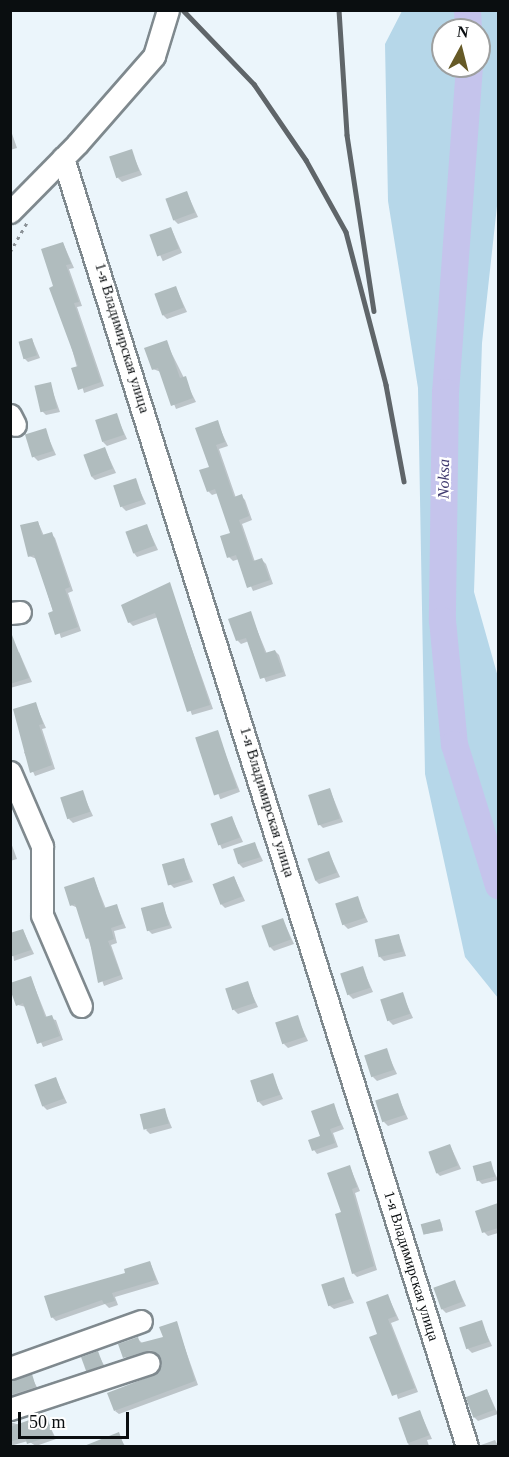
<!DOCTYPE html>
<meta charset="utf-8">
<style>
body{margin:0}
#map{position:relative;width:509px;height:1457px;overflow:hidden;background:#ebf5fb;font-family:"Times New Roman",serif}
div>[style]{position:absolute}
.green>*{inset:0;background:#b6d7e9}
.shadow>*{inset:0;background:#0003;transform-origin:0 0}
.river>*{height:27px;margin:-13.5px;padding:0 13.5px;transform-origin:13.5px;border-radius:13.5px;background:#c5c4ec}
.building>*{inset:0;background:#b0bcbe;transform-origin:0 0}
.path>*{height:3px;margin-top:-1.5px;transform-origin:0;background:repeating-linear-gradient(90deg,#8b9297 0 3px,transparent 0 7.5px)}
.roads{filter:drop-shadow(2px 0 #7f898e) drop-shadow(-2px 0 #7f898e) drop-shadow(0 2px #7f898e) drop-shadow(0 -2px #7f898e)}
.minor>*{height:21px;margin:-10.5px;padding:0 10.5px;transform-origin:10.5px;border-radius:10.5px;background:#fff}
.rail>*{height:4.5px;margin:-2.25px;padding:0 2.25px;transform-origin:2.25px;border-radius:2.25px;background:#5f6569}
span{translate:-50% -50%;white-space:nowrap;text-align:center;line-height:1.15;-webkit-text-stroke:4.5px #fff;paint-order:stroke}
.street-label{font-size:15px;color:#0a0e10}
.water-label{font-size:16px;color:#403b6f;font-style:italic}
.frame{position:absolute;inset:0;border:12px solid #0a0e10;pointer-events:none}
.north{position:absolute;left:431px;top:18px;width:60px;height:60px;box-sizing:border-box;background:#fff;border:2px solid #9d9f9f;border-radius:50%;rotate:7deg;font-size:16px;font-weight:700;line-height:24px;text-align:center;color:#0a0e10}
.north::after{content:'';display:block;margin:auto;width:21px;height:27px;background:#665a27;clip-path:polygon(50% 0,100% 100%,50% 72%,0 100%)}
.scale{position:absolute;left:18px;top:1412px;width:111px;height:27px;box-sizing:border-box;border:3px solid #0a0e10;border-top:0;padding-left:8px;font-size:18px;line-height:21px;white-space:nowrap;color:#0a0e10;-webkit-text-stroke:4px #fff;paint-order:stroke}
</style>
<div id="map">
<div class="green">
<div style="clip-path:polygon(evenodd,402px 11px,498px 11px,498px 197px,482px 343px,474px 592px,498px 677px,498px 998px,465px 957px,425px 774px,418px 388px,388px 201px,385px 44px,402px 11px,443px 30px,479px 30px,479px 66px,443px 66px,443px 30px)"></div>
</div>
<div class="shadow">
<div style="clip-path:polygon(10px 128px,17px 148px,10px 150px)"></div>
<div style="clip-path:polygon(131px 151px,142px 175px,122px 182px,118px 178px)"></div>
<div style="clip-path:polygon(187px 193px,198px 217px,178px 224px,174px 220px)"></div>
<div style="left:171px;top:228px;width:27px;height:21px;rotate:66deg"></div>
<div style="clip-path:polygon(63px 243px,74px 268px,69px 269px,82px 306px,77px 307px,104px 386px,84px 393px,55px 287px)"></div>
<div style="clip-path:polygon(176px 288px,187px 312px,167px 319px,163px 315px)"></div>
<div style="clip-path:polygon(32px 339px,40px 358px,28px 362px,24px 358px)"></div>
<div style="clip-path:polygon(166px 342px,196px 402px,176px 409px,161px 372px,153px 369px)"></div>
<div style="clip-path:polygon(50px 384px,60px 412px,46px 415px,42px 411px)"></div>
<div style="clip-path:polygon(116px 415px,127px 439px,107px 446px,103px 442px)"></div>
<div style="clip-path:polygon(217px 422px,228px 446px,219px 449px,236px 498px,241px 496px,245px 500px,252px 520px,242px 524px,255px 562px,262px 560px,266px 564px,273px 584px,253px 591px,239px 559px,233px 561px,229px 557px,232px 534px,218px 493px,212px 495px,208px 491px)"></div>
<div style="clip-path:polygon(45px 430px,56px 455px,38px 461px,34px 457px)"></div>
<div style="clip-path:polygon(105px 449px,116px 473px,95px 480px,91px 476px)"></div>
<div style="clip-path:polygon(135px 480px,146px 504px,126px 511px,122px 507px)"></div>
<div style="clip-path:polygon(38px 522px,44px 536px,51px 534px,55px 538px,73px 591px,68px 593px,81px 631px,61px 638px,37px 559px,29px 556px)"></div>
<div style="clip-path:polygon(147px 526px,158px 550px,137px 557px,134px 553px)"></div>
<div style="clip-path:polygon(169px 584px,213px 709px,192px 715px,158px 617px,133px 626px,129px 622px)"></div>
<div style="clip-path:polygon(250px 613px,267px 654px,275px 651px,279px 655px,286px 676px,266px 682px,249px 641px,241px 644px,237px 640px)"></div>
<div style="clip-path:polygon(19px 652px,32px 682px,10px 688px,10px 655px)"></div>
<div style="clip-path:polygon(35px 703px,46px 728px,42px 729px,55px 769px,35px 776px,24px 752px,29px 750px)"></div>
<div style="left:217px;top:732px;width:64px;height:21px;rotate:69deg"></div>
<div style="clip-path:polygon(330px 790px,343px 822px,323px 828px,319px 824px)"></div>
<div style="clip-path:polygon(82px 792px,93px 816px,73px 823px,69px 819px)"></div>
<div style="clip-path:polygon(232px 818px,243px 842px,222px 849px,211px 824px)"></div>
<div style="clip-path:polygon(10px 840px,17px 859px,10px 861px)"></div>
<div style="clip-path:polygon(255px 844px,263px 861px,243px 868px,239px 864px)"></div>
<div style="clip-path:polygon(329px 853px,340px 877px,319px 884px,315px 880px)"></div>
<div style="clip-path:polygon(184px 860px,193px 882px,174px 888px,170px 884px)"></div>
<div style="clip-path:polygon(234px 877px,245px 901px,225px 908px,221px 904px)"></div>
<div style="clip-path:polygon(94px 879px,106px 909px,117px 906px,126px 928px,114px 931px,117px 943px,111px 945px,123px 979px,104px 986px,78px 908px,71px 905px)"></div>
<div style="clip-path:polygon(357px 898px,368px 922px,348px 929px,344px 925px)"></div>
<div style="clip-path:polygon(162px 904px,172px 928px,152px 934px,148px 930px)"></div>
<div style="clip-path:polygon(283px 920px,294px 944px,274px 951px,270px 947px)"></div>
<div style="clip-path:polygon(23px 930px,34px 954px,14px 961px,10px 934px)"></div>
<div style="clip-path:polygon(399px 935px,406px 956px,384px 961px,380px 957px)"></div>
<div style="clip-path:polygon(362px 967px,373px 992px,353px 999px,349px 995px)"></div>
<div style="clip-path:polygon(31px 978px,47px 1018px,56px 1020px,63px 1040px,43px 1047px,26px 1007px,18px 1005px)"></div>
<div style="clip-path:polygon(247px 983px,258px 1007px,238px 1014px,234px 1010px)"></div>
<div style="clip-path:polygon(402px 994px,413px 1018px,393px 1025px,389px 1021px)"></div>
<div style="clip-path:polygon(297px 1017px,308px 1041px,288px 1048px,284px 1044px)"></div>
<div style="clip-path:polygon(386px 1050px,397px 1074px,377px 1081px,373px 1077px)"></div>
<div style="clip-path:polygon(272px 1075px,283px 1099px,263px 1106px,259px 1102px)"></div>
<div style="clip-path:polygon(56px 1079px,67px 1103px,47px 1110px,43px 1106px)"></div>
<div style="clip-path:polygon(397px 1094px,408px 1119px,388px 1126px,384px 1122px)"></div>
<div style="clip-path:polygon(333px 1105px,344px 1129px,333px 1133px,338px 1147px,317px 1154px,314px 1150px)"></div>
<div style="clip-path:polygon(164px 1109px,172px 1128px,150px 1134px,146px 1130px)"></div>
<div style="clip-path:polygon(450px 1145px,461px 1169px,440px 1176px,436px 1172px)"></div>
<div style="clip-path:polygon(490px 1163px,498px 1180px,482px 1184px,478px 1180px)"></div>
<div style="clip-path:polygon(350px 1167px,360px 1191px,355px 1193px,377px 1270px,357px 1277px,353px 1273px,343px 1213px)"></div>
<div style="clip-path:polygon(497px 1205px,498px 1233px,488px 1236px,484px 1232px)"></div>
<div style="clip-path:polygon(441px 1222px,443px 1231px,426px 1234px)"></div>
<div style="clip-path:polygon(150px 1262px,159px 1284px,115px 1297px,118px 1305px,109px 1308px,105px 1304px,56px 1321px,52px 1317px)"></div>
<div style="clip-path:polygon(343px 1278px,354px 1303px,334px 1309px,330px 1306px)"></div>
<div style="clip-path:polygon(455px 1282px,466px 1306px,446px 1313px,442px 1309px)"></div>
<div style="clip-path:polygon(388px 1296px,399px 1320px,391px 1323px,418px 1392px,398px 1399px,379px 1335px)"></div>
<div style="clip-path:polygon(481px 1322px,492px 1346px,472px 1353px,468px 1349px)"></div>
<div style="clip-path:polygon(176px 1323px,198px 1385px,119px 1414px,115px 1411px,163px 1367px,157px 1354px,129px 1361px,125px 1357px,138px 1339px,142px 1343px,165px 1338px)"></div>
<div style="clip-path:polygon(97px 1352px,106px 1369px,91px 1374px,87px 1370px)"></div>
<div style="clip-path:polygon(31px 1376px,39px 1391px,15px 1399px,10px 1393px)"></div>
<div style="clip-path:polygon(487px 1390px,498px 1414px,478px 1421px,474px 1417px)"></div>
<div style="clip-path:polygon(420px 1412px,432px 1439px,427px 1440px,429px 1446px,409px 1446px,400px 1419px)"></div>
<div style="clip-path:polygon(45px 1416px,56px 1439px,36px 1446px,28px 1441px,10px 1446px,10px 1422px,20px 1425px)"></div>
<div style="clip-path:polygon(118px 1434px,125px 1446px,89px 1445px)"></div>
<div style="clip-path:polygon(495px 1440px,498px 1446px,480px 1446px,481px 1445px)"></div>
</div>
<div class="river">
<div style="left:467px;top:10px;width:20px;rotate:87deg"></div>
<div style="left:469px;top:66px;width:327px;rotate:94.2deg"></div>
<div style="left:445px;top:392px;width:228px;rotate:90.8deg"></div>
<div style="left:442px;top:620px;width:125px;rotate:84.5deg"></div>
<div style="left:454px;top:744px;width:148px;rotate:72.7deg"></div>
</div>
<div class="building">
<div style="left:132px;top:149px;width:23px;height:24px;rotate:72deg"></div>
<div style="left:187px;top:191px;width:23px;height:23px;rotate:70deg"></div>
<div style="left:171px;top:227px;width:23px;height:23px;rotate:70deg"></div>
<div style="clip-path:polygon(63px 242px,71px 264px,66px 265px,79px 302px,74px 303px,101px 382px,78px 390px,71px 368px,78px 366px,49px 288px,53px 286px,41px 249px)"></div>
<div style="left:176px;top:286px;width:23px;height:23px;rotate:70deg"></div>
<div style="left:32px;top:338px;width:18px;height:14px;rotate:74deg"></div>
<div style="clip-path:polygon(167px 340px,180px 378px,186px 376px,193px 398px,171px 406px,158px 368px,152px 370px,144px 348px)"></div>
<div style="left:51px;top:382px;width:27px;height:17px;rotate:77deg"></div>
<div style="left:117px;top:413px;width:23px;height:23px;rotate:72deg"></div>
<div style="clip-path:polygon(218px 420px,225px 442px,216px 445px,234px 497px,242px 494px,249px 516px,239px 520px,253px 561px,262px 558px,270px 580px,247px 588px,236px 555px,227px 558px,220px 536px,230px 533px,215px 489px,207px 492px,199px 470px,209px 467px,195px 428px)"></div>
<div style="left:46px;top:428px;width:24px;height:22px;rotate:73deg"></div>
<div style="left:105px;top:447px;width:23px;height:23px;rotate:70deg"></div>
<div style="left:136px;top:478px;width:23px;height:24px;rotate:72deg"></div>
<div style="clip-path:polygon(38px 521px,42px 535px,52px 532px,70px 587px,65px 589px,78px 627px,55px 635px,48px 613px,53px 611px,34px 555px,28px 557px,20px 525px)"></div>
<div style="left:147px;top:524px;width:23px;height:23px;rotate:70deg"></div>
<div style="clip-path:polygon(170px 582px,210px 705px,187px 712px,155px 613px,128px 623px,121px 605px)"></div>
<div style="clip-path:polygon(251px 611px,265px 653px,275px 650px,283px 672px,260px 679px,246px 638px,236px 641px,228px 619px)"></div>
<div style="clip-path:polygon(10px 630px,29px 678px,10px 684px)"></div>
<div style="clip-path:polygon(36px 702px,43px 724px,39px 725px,52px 765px,30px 773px,13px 709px)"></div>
<div style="left:218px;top:730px;width:61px;height:24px;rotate:72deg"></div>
<div style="left:330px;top:788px;width:32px;height:23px;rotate:72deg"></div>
<div style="left:83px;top:790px;width:23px;height:24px;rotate:72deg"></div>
<div style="left:232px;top:816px;width:23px;height:23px;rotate:70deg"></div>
<div style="left:255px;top:842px;width:16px;height:23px;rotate:72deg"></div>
<div style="left:329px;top:851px;width:23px;height:23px;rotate:70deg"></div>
<div style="left:184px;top:858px;width:22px;height:23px;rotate:74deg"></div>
<div style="left:234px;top:876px;width:22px;height:23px;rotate:69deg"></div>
<div style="clip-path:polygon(94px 877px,104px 908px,117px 904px,123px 924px,111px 928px,114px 939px,108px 941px,121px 975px,98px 983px,89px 938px,86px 939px,75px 904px,70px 906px,64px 887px)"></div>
<div style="left:358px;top:896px;width:23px;height:24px;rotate:72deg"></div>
<div style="left:163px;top:902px;width:24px;height:23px;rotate:75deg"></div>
<div style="left:283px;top:918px;width:23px;height:23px;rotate:70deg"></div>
<div style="clip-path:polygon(23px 929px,31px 950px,10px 957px,10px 933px)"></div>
<div style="left:399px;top:934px;width:18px;height:25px;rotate:77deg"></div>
<div style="left:363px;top:966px;width:23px;height:24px;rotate:72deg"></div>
<div style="clip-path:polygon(31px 976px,45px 1017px,52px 1015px,60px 1036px,37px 1044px,23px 1003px,16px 1006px,10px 989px,10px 983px)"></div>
<div style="left:248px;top:981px;width:23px;height:24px;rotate:72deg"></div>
<div style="left:403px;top:992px;width:23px;height:24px;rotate:72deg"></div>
<div style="left:298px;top:1015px;width:23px;height:24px;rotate:72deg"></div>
<div style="left:387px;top:1048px;width:23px;height:24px;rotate:72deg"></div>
<div style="left:273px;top:1073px;width:23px;height:24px;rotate:72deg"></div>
<div style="left:56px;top:1077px;width:23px;height:23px;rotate:70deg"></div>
<div style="left:398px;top:1093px;width:23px;height:24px;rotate:72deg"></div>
<div style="clip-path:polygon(334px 1103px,341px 1125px,330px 1129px,335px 1143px,312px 1151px,308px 1140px,320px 1136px,311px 1111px)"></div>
<div style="left:165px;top:1108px;width:16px;height:26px;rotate:76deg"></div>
<div style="left:450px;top:1144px;width:23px;height:23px;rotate:70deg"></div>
<div style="left:491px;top:1161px;width:16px;height:19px;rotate:75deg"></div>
<div style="clip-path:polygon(350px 1165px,357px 1187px,352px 1189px,374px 1266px,352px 1274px,335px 1214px,341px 1212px,327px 1173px)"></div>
<div style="clip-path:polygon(498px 1203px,498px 1228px,482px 1233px,475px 1211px)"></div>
<div style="left:440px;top:1219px;width:11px;height:20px;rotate:75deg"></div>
<div style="clip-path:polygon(150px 1261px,156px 1280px,112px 1293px,115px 1301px,104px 1304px,102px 1300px,51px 1318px,44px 1296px,125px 1273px,124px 1269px)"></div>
<div style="left:344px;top:1277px;width:23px;height:24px;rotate:72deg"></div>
<div style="left:455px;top:1280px;width:23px;height:23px;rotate:70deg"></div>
<div style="clip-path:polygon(388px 1294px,396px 1316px,388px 1319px,415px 1388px,392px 1396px,369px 1337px,377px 1334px,366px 1302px)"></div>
<div style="left:482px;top:1320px;width:23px;height:24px;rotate:72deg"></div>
<div style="clip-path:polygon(177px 1321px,195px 1381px,114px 1411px,107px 1393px,154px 1375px,162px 1365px,158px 1354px,151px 1350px,123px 1358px,118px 1344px,138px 1337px,140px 1343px,163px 1337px,159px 1327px)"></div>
<div style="left:98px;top:1351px;width:15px;height:18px;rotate:70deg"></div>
<div style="clip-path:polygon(32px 1374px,36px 1387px,10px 1395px,10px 1380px)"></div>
<div style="left:487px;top:1389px;width:22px;height:23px;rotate:69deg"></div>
<div style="left:420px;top:1410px;width:27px;height:23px;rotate:70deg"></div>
<div style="clip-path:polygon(46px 1414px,53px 1435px,27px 1444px,25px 1437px,10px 1442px,10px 1427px)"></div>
<div style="clip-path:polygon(119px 1432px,124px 1446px,84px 1446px)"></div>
</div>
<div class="path">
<div style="left:10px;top:252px;width:34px;rotate:-60deg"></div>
</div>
<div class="roads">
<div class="minor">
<div style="left:63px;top:158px;width:1350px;rotate:72.59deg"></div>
<div style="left:10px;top:212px;width:95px;rotate:-45.4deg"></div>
<div style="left:77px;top:144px;width:117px;rotate:-48.8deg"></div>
<div style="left:154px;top:56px;width:48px;rotate:-73.1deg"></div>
<div style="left:10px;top:415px;width:11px;rotate:63deg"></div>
<div style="left:10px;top:613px;width:10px;rotate:-6deg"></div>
<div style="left:10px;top:772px;width:81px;rotate:66.6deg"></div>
<div style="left:42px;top:846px;width:69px;rotate:90deg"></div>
<div style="left:42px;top:915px;width:99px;rotate:66.8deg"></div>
<div style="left:10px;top:1368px;width:139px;rotate:-19.7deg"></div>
<div style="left:10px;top:1409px;width:146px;rotate:-18.3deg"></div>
</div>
</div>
<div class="rail">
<div style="left:183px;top:10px;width:103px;rotate:46.2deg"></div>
<div style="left:254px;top:84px;width:92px;rotate:55.6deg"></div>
<div style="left:306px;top:160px;width:82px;rotate:60.9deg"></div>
<div style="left:346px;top:232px;width:158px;rotate:75.3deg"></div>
<div style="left:386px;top:385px;width:98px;rotate:79.4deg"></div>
<div style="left:339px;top:10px;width:125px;rotate:86.3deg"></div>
<div style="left:347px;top:135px;width:178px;rotate:81.3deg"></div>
</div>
<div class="street-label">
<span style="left:122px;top:338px;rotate:73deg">1-я Владимирская улица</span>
<span style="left:267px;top:802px;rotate:73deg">1-я Владимирская улица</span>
<span style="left:411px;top:1266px;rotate:73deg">1-я Владимирская улица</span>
</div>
<div class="water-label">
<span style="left:444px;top:479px;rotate:-89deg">Noksa</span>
</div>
<div class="frame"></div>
<div class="north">N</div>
<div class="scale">50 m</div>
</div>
